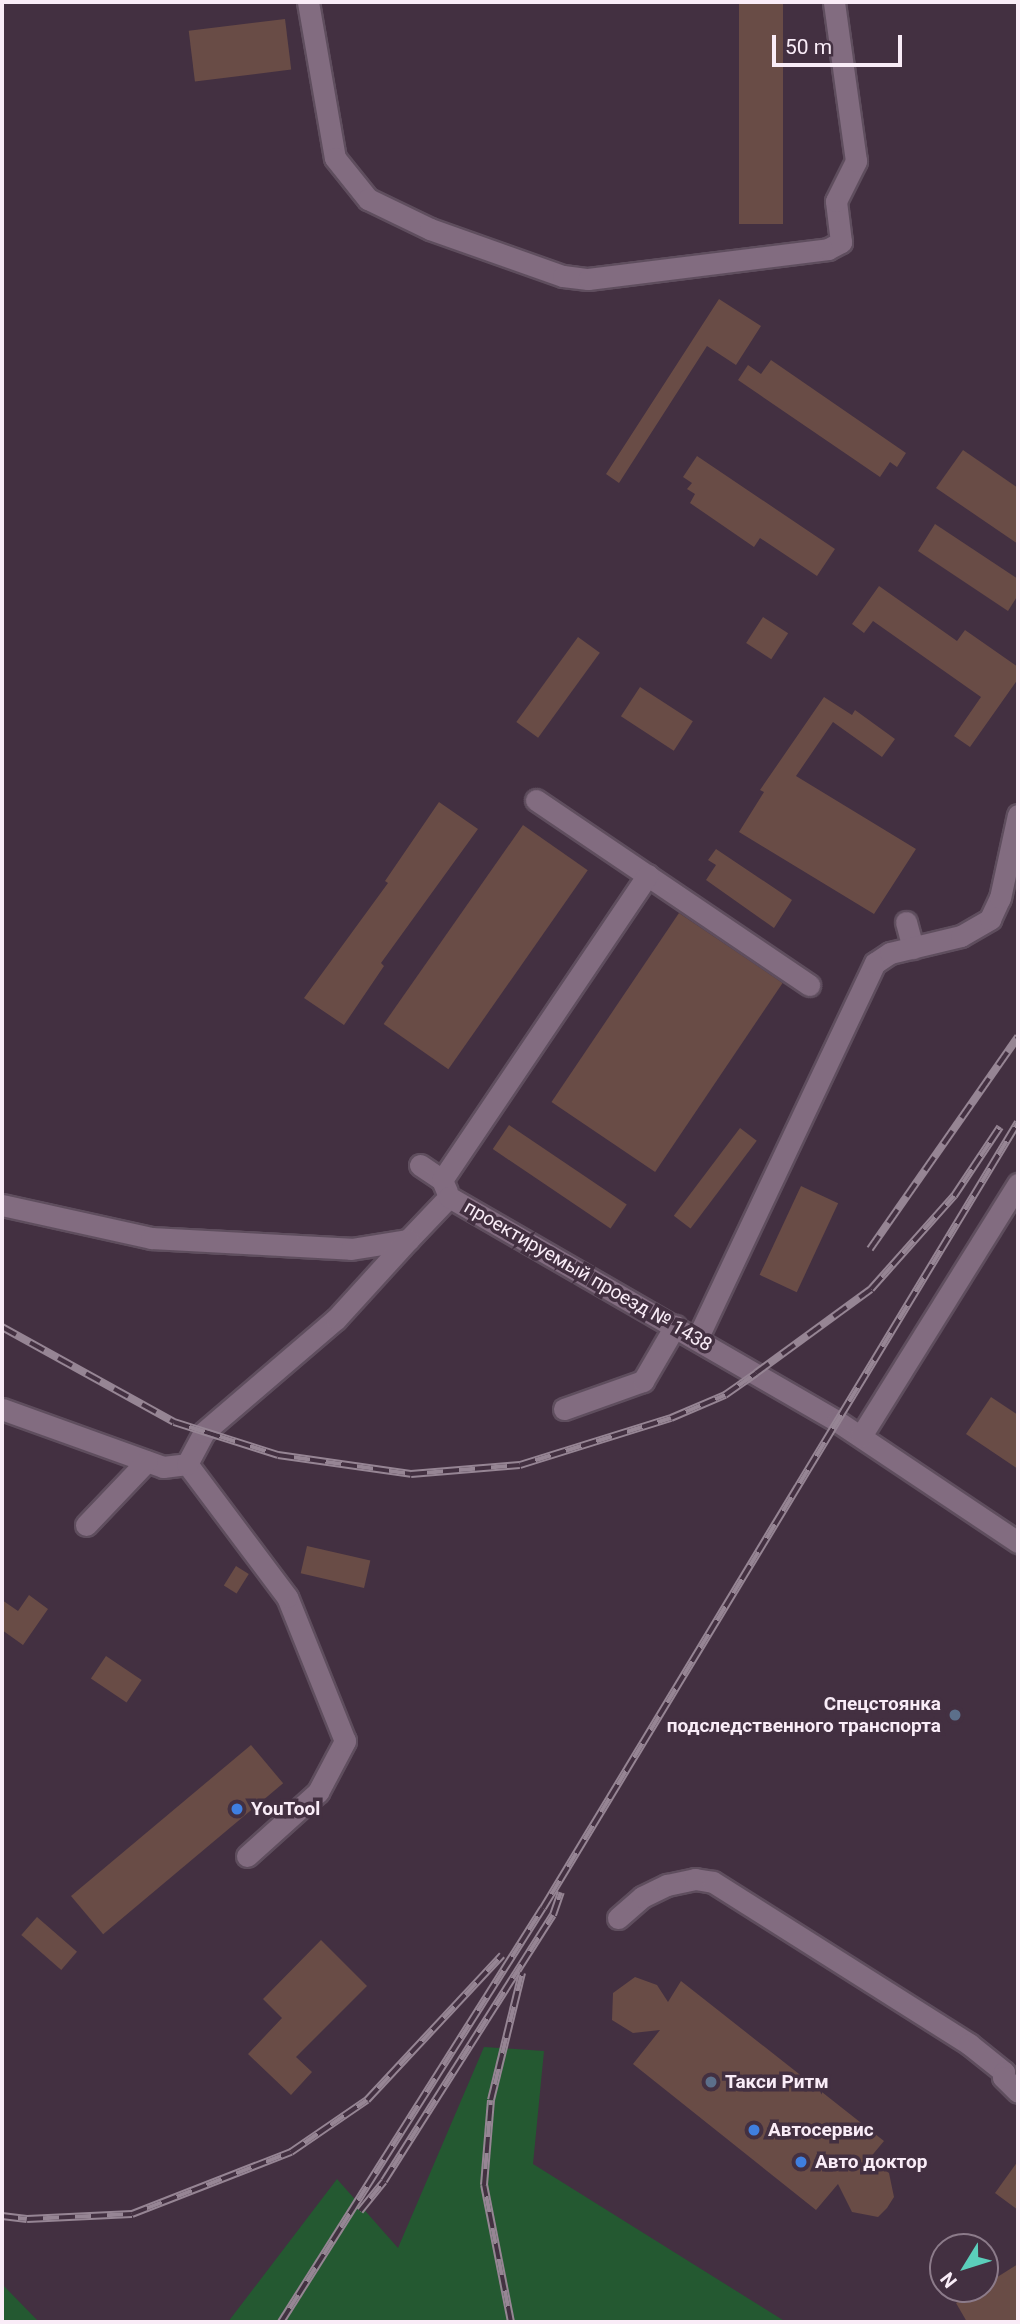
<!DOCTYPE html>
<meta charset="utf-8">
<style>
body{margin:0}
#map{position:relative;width:1020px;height:2324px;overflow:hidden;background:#433041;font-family:Roboto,sans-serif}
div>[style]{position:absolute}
.green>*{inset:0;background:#245931}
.building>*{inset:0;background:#694c46;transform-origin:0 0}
.roads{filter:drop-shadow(2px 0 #5f4e5e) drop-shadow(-2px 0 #5f4e5e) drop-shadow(0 2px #5f4e5e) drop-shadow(0 -2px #5f4e5e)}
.minor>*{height:21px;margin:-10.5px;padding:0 10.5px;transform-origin:10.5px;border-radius:10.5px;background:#826c80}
.rail>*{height:8px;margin-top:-4px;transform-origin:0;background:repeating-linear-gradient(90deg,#433041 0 16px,#968594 0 32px);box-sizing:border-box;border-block:2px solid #968594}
.dots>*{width:19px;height:19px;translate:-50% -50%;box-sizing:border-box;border:4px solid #433041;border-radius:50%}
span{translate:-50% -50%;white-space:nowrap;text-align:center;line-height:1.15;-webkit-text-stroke:7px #433041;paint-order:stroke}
.street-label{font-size:19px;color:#f9ecf7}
.poi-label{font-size:19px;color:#f9ecf7;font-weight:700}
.right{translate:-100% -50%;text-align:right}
.left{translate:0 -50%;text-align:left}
.frame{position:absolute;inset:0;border:4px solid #f9ecf7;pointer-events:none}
.north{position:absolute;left:929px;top:2233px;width:70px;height:70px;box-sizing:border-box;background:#433041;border:2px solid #8c7b8a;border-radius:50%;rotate:232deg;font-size:19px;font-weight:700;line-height:28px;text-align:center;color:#f9ecf7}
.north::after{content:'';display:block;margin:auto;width:24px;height:32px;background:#5bcebb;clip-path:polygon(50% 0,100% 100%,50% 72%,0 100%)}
.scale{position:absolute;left:772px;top:35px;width:130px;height:32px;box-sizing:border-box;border:4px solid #f9ecf7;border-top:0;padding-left:9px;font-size:21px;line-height:24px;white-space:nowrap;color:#f9ecf7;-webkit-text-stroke:5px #433041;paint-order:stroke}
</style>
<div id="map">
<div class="green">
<div style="clip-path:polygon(484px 2047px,544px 2051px,533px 2164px,786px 2322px,228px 2322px,337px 2179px,398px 2248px)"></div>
<div style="clip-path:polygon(2px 2284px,39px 2322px,2px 2322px)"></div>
</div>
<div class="building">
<div style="left:739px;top:2px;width:44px;height:222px"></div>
<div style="left:285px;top:19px;width:51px;height:97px;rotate:83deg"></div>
<div style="clip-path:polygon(719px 299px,761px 326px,736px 365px,707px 346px,619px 483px,606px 474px)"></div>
<div style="clip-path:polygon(771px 360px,906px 453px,897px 467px,890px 462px,880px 477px,738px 380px,748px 365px,761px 374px)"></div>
<div style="clip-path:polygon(963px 450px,1018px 488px,1018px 544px,936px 488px)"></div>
<div style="clip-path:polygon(697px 456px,835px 549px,817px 576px,760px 538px,754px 547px,690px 503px,695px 494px,687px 489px,692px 483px,683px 477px)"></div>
<div style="clip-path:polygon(935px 524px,1018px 579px,1018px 595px,1008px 611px,918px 551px)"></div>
<div style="clip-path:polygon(879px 586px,957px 641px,965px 630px,1018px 667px,1018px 679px,970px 747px,954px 736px,981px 697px,873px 621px,864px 633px,852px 624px)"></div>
<div style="left:763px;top:617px;width:30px;height:31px;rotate:33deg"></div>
<div style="left:578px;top:637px;width:27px;height:105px;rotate:36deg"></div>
<div style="left:640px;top:687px;width:63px;height:35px;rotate:33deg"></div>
<div style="clip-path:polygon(824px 697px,852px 715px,855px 710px,895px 739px,882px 757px,833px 722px,796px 776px,916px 849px,874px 914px,739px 832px,764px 792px,760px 790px)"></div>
<div style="clip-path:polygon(439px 802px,478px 829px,381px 963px,384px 966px,344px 1025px,304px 998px,388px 883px,385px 881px)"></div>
<div style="left:523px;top:825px;width:79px;height:243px;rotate:35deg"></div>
<div style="clip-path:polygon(716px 849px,792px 900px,774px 928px,706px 880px,716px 865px,708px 860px)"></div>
<div style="left:679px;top:913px;width:125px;height:228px;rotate:34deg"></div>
<div style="left:509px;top:1125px;width:142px;height:29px;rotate:34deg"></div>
<div style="left:740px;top:1128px;width:21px;height:110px;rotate:37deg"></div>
<div style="left:801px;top:1186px;width:41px;height:98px;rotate:25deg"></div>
<div style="clip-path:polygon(991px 1397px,1018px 1415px,1018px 1469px,966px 1434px)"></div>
<div style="left:307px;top:1546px;width:65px;height:28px;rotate:13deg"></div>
<div style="left:236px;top:1566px;width:15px;height:23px;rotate:32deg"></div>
<div style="clip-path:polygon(29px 1595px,48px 1609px,23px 1645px,2px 1630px,2px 1600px,18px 1611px)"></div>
<div style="left:106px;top:1656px;width:43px;height:27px;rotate:34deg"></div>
<div style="left:251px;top:1745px;width:50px;height:235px;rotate:50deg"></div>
<div style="left:37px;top:1917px;width:53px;height:24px;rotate:41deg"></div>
<div style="clip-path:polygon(321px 1940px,367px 1986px,296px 2057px,312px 2072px,291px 2095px,248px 2054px,282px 2018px,263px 1999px)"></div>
<div style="clip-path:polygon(635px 1977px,657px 1985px,668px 2002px,681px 1981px,884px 2141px,869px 2159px,889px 2173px,894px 2197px,887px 2208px,878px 2217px,852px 2212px,838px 2184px,816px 2210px,633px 2064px,660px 2030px,633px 2033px,612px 2020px,613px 1993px)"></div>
<div style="clip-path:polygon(1018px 2161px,1018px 2210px,995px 2193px)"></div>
<div style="clip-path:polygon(1018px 2264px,1018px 2322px,967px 2322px,956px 2303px)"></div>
</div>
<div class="roads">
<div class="minor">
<div style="left:308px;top:2px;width:158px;rotate:80.2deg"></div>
<div style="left:335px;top:158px;width:53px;rotate:51.2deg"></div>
<div style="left:368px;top:199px;width:69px;rotate:25.8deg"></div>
<div style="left:430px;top:229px;width:141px;rotate:19.5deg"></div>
<div style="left:563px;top:276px;width:25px;rotate:7deg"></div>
<div style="left:588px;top:279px;width:242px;rotate:-7.1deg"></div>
<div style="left:828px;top:249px;width:15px;rotate:-28deg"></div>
<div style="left:841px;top:242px;width:41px;rotate:-97deg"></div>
<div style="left:836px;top:201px;width:45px;rotate:-63.4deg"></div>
<div style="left:856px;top:161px;width:161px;rotate:-97.9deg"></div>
<div style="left:536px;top:800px;width:330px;rotate:34.1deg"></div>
<div style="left:906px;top:922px;width:27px;rotate:75deg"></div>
<div style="left:420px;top:1165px;width:27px;rotate:34deg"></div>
<div style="left:442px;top:1180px;width:13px;rotate:67deg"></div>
<div style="left:442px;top:1180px;width:368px;rotate:-56deg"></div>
<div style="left:2px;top:1205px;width:153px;rotate:12.5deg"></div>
<div style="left:151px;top:1238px;width:200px;rotate:3.1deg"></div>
<div style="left:351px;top:1249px;width:58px;rotate:-9deg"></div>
<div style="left:408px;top:1240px;width:59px;rotate:-46.4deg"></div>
<div style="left:449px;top:1197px;width:448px;rotate:30deg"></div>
<div style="left:837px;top:1421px;width:218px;rotate:33.8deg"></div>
<div style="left:697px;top:1339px;width:416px;rotate:-64.7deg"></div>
<div style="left:875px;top:963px;width:18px;rotate:-34deg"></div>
<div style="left:890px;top:953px;width:73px;rotate:-13.5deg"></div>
<div style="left:961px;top:936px;width:34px;rotate:-30deg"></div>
<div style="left:990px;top:919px;width:23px;rotate:-65deg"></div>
<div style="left:1000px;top:898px;width:85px;rotate:-77.8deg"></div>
<div style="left:2px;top:1409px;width:171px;rotate:19.8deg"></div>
<div style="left:163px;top:1467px;width:24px;rotate:-7deg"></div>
<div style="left:564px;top:1409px;width:84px;rotate:-19.5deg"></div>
<div style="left:643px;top:1381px;width:64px;rotate:-59.8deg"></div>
<div style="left:861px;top:1436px;width:297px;rotate:-58.1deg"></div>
<div style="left:86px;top:1525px;width:88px;rotate:-46.4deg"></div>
<div style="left:247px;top:1856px;width:96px;rotate:-42deg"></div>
<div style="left:318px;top:1792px;width:58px;rotate:-62.1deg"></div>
<div style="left:345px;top:1741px;width:155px;rotate:-111.9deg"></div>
<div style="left:287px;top:1597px;width:166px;rotate:-126.9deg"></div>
<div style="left:187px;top:1464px;width:36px;rotate:-62deg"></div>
<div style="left:204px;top:1432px;width:174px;rotate:-40.6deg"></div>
<div style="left:336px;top:1319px;width:107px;rotate:-47.7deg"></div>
<div style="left:618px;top:1918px;width:32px;rotate:-41deg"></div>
<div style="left:642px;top:1897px;width:28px;rotate:-26deg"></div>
<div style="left:667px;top:1885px;width:29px;rotate:-12deg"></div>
<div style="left:695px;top:1879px;width:18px;rotate:9deg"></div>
<div style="left:713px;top:1882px;width:303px;rotate:32.3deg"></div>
<div style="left:969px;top:2044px;width:45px;rotate:38.7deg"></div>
<div style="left:1004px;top:2072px;width:5px;rotate:101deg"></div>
<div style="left:1003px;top:2077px;width:21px;rotate:45deg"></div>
</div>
</div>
<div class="rail">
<div style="left:870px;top:1249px;width:259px;rotate:-55.1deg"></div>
<div style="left:2px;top:1327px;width:196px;rotate:28.9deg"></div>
<div style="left:174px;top:1422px;width:109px;rotate:17.6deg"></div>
<div style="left:278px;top:1455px;width:134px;rotate:8.1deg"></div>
<div style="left:411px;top:1474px;width:109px;rotate:-4.7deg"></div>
<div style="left:520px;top:1465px;width:158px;rotate:-17.3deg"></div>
<div style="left:671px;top:1418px;width:59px;rotate:-23.1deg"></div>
<div style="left:725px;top:1395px;width:38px;rotate:-35deg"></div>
<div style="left:756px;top:1373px;width:142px;rotate:-36.1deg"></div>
<div style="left:871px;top:1289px;width:125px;rotate:-48.3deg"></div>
<div style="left:954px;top:1196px;width:83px;rotate:-56.3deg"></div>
<div style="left:360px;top:2211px;width:38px;rotate:-51deg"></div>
<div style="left:384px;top:2181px;width:315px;rotate:-57.6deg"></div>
<div style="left:553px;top:1915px;width:24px;rotate:-71deg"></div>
<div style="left:2px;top:2216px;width:25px;rotate:7deg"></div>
<div style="left:27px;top:2219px;width:105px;rotate:-2.7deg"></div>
<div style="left:132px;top:2214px;width:171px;rotate:-21.3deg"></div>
<div style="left:291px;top:2152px;width:92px;rotate:-34.4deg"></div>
<div style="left:367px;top:2100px;width:198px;rotate:-47deg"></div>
<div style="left:281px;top:2322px;width:490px;rotate:-57.7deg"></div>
<div style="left:543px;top:1908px;width:918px;rotate:-58.85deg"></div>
<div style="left:511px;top:2322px;width:140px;rotate:-101.1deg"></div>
<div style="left:484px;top:2185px;width:85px;rotate:-85.3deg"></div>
<div style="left:491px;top:2100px;width:131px;rotate:-76.3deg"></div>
</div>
<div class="dots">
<div style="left:955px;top:1715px;background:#5c6f8a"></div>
<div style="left:237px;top:1809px;background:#3f7fe0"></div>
<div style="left:711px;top:2082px;background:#5c6f8a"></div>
<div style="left:754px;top:2130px;background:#3f7fe0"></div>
<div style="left:801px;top:2162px;background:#3f7fe0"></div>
</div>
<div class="street-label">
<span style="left:588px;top:1276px;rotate:30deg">проектируемый проезд № 1438</span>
</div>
<div class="poi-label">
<span class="right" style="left:941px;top:1715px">Спецстоянка<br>подследственного транспорта</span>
<span class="left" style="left:251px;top:1809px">YouTool</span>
<span class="left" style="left:725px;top:2082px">Такси Ритм</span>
<span class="left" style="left:768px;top:2130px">Автосервис</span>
<span class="left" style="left:815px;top:2162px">Авто доктор</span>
</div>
<div class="frame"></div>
<div class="north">N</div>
<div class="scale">50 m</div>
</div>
